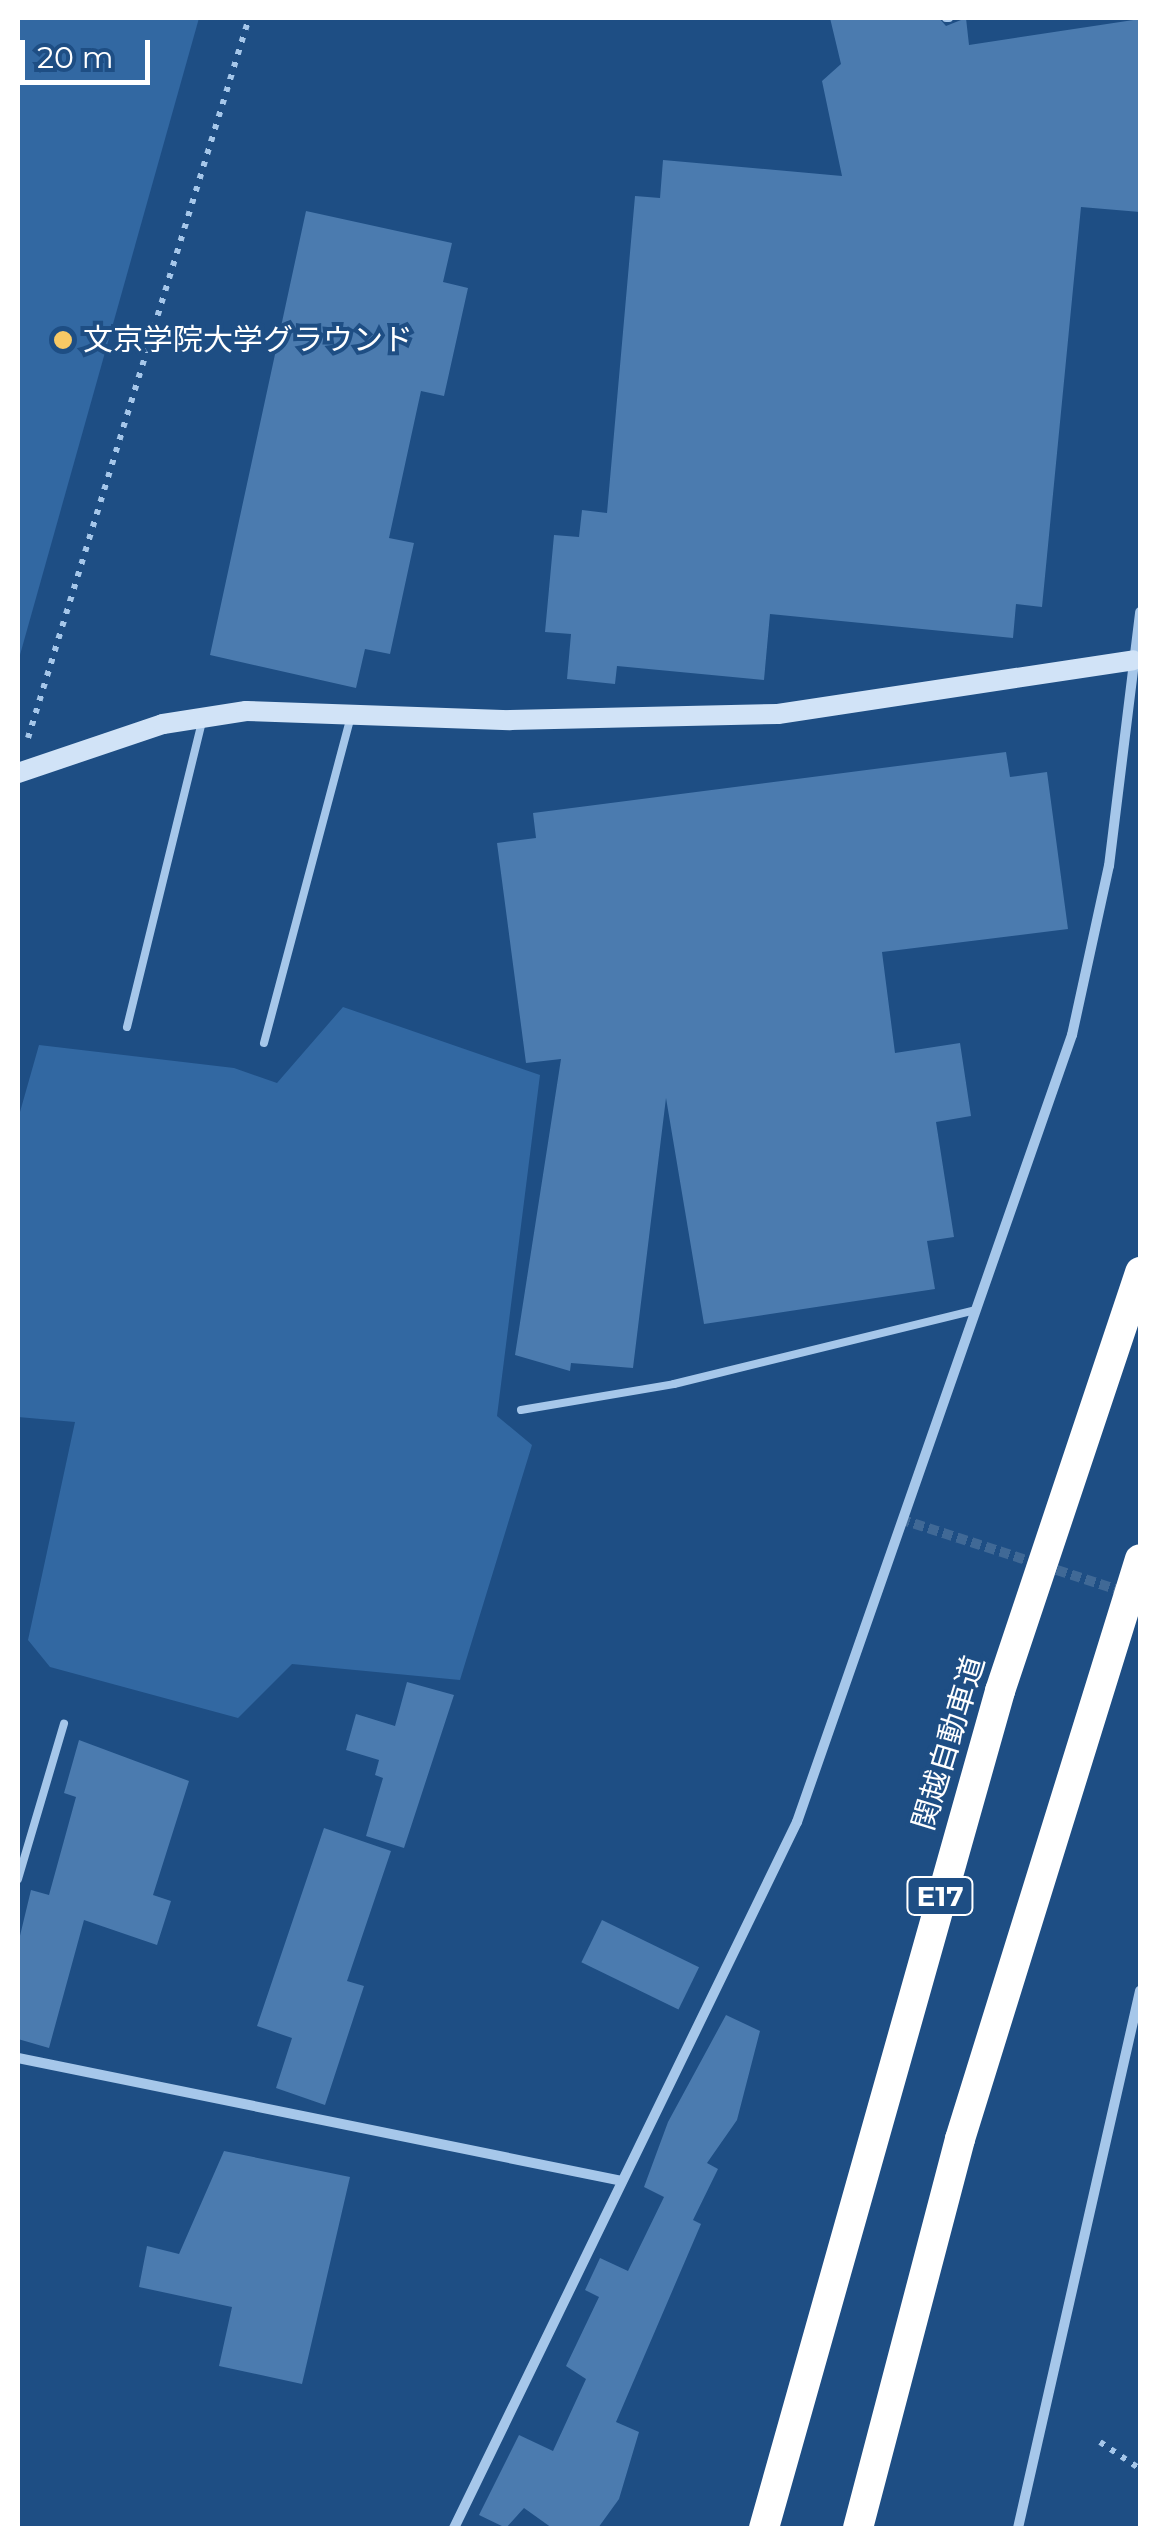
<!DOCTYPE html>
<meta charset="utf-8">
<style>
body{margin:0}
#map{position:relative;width:1158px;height:2546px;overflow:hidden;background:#1e4e84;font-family:Montserrat,"Noto Sans JP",sans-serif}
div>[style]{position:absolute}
.green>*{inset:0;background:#3268a2}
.building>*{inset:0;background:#4b7baf;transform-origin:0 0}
.street-tunnel>*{height:10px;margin-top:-5px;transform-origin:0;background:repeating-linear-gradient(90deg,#406996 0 10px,transparent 0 15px)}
.path>*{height:6px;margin-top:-3px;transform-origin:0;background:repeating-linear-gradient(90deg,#a6c7ea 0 5px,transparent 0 13px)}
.lane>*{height:8px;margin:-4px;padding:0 4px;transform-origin:4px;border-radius:4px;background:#a6c7ea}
.street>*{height:10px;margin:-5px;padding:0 5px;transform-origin:5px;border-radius:5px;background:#a6c7ea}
.secondary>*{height:20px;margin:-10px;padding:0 10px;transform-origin:10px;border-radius:10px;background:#d1e3f7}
.highway>*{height:30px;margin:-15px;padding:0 15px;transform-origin:15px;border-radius:15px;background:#fff}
.dots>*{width:28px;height:28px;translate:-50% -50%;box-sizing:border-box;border:5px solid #1e4e84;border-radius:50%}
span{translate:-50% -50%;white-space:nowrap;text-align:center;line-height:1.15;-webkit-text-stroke:8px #1e4e84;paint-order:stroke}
.shield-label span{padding:2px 8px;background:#1e4e84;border:2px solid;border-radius:8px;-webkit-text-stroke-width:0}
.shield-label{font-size:28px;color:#fff;font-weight:700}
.poi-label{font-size:30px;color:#fff}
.left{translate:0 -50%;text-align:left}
.street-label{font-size:30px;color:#fff}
.frame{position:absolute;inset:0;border:20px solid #fff;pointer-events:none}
.scale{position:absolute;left:20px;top:40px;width:130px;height:45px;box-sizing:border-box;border:5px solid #fff;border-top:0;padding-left:12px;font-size:30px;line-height:35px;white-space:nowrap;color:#fff;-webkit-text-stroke:8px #1e4e84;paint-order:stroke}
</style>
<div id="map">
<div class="green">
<div style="clip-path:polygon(18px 18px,199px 18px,18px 662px)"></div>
<div style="clip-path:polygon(343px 1007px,540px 1075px,497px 1416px,532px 1445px,460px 1680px,292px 1664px,238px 1718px,50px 1667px,28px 1640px,75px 1422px,18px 1417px,18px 1119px,39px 1045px,234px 1068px,277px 1083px)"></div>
</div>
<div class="building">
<div style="clip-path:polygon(830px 18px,939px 18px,946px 26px,966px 18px,969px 45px,1140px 19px,1140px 212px,1081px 207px,1042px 607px,1016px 604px,1013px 638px,770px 614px,764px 680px,617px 666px,615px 684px,567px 679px,571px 634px,545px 632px,554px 535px,579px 537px,582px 510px,607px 513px,635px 196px,660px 198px,663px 160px,842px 176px,822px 81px,841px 64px)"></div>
<div style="clip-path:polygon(306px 211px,452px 243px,443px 282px,468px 288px,444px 396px,421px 391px,389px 538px,414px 543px,390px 654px,365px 649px,356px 688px,210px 655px)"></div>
<div style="clip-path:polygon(1006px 752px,1010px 777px,1047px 772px,1068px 929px,882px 952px,895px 1053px,960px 1043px,971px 1116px,936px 1122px,954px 1237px,927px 1241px,935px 1289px,704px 1324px,666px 1098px,633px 1368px,571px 1363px,570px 1371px,515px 1355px,561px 1059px,526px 1063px,497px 843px,536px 838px,533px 813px)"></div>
<div style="clip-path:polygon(407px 1682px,454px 1695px,404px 1848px,366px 1836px,383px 1778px,375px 1775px,379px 1760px,346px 1750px,356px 1714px,395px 1726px)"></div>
<div style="clip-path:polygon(79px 1740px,189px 1781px,153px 1895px,171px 1901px,157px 1945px,84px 1920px,49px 2048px,18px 2039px,18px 1944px,31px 1890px,49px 1895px,76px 1797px,64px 1793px)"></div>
<div style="clip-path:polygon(324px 1828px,391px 1851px,347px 1981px,364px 1986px,325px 2105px,276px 2088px,292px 2038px,257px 2026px)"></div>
<div style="left:602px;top:1920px;width:108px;height:47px;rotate:26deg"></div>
<div style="clip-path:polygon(726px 2015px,760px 2031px,737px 2120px,707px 2163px,718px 2169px,693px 2220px,701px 2224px,616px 2422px,639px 2432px,619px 2499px,598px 2528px,552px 2528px,524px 2508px,506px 2528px,479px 2515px,519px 2435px,553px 2451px,586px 2379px,566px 2366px,599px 2297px,585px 2290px,600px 2258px,628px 2271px,664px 2197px,644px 2187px,668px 2122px)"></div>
<div style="clip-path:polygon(224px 2151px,350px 2177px,302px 2384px,219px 2366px,232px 2307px,139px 2287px,147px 2246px,179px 2254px)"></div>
</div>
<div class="street-tunnel">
<div style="left:900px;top:1519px;width:237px;rotate:18deg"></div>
</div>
<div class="path">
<div style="left:28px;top:738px;width:753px;rotate:-72.94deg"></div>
<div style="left:1100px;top:2442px;width:48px;rotate:34deg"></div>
</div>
<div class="lane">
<div style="left:946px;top:18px;width:3px"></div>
<div style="left:127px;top:1027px;width:315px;rotate:-76.2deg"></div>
<div style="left:264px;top:1043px;width:335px;rotate:-75.1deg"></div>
<div style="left:521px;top:1410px;width:155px;rotate:-9.6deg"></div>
<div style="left:674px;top:1384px;width:307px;rotate:-13.8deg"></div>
<div style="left:18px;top:1879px;width:162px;rotate:-73.5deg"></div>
</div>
<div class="street">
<div style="left:18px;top:2058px;width:616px;rotate:11.51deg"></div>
<div style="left:454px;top:2528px;width:785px;rotate:-64.09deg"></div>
<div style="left:797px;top:1822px;width:834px;rotate:-70.74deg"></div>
<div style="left:1072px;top:1035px;width:173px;rotate:-77.7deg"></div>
<div style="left:1109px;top:866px;width:256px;rotate:-83deg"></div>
<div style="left:1018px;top:2528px;width:551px;rotate:-77.2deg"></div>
</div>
<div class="secondary">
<div style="left:18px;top:773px;width:153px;rotate:-18.7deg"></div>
<div style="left:163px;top:724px;width:84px;rotate:-8.9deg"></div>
<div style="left:246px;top:711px;width:264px;rotate:2deg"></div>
<div style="left:510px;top:720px;width:268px;rotate:-1.3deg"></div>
<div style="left:778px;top:714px;width:359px;rotate:-8.6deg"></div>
</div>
<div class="highway">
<div style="left:764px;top:2528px;width:870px;rotate:-74.25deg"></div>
<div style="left:1000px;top:1691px;width:442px;rotate:-71.5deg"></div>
<div style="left:858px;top:2528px;width:402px;rotate:-75.3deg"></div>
<div style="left:960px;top:2139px;width:607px;rotate:-72.76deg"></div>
</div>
<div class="dots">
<div style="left:63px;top:340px;background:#f8c965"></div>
</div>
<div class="shield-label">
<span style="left:940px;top:1896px">E17</span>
</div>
<div class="poi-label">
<span class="left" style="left:83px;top:340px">文京学院大学グラウンド</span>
</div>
<div class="street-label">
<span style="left:949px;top:1743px;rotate:-73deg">関越自動車道</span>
</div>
<div class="frame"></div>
<div class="scale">20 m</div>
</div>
